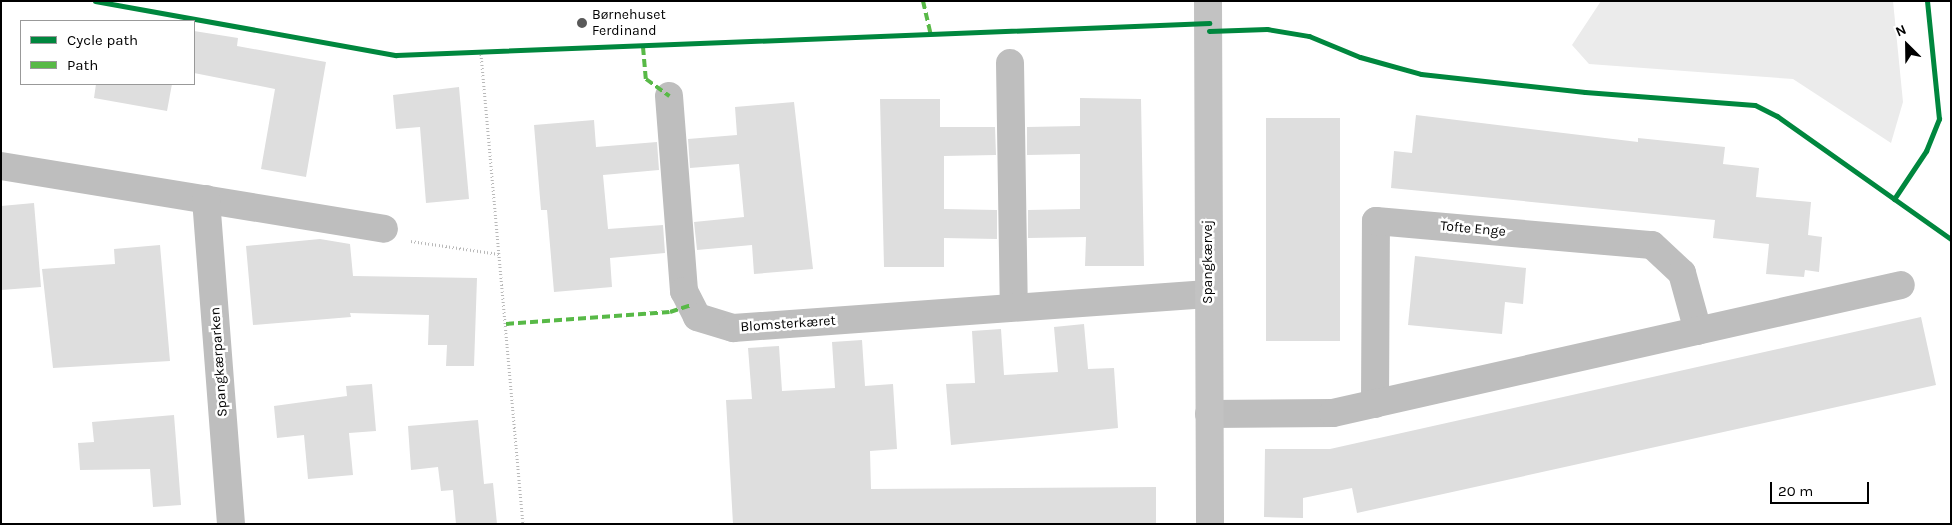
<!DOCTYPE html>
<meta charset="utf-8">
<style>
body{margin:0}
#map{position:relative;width:1952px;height:525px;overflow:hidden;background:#fff;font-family:Karla,sans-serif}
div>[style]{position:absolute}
.green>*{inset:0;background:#ebebeb}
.building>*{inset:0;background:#dedede;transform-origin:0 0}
.path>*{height:3px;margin-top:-1.5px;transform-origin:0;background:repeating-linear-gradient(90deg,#b9b9b9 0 1px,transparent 0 3.5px)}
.street>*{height:28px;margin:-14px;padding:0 14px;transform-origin:14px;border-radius:14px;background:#bebebe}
.secondary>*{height:28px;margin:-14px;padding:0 14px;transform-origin:14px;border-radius:14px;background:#c2c2c2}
.quiet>*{height:4px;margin-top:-2px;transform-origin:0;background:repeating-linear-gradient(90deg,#58b947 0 8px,transparent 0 12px)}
.cycleway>*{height:5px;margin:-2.5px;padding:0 2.5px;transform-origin:2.5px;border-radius:2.5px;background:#00873e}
.dots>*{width:14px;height:14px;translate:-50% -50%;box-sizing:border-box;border:2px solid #fff;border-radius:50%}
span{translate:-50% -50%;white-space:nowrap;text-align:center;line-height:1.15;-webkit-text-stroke:5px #fff;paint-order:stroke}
.poi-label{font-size:14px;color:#000}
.left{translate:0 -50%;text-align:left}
.street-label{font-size:14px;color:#000}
.frame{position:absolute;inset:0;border:2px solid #000;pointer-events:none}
.legend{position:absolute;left:20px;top:20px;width:175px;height:65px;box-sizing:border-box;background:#fff;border:1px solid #999;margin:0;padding:6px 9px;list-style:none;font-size:15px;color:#000}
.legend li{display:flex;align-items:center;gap:10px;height:25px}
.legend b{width:25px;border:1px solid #999}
.north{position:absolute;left:1882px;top:20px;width:50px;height:50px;-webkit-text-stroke:4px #fff;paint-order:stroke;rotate:337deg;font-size:14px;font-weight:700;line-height:20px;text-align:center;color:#000}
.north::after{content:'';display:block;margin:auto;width:18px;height:22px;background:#000;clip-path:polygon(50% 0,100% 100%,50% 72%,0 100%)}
.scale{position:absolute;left:1770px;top:482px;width:99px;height:22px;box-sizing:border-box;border:2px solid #000;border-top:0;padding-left:6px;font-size:15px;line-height:18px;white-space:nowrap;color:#000;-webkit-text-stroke:4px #fff;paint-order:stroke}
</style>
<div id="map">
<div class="green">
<div style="clip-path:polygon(1601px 1px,1893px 1px,1903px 102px,1891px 143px,1793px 79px,1589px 64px,1572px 45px)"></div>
</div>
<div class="building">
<div style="clip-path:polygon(194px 31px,238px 38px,237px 46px,326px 62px,306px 177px,261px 169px,275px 89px,194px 73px)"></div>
<div style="clip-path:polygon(96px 84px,172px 84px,167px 111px,94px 98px)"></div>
<div style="clip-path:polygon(459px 87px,469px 199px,426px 203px,420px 127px,396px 129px,393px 95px)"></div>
<div style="clip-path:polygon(1080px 98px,1141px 99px,1144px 266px,1085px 266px,1086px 237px,1028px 238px,1028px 210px,1080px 209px,1080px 154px,1027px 155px,1027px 127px,1080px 126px)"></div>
<div style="clip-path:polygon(880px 99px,940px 99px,940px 127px,995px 127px,996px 155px,944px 156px,944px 209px,997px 210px,997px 239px,944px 238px,944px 267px,884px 267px)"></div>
<div style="clip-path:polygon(794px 102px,813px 269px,754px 274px,752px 245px,697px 250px,694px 222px,744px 217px,739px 164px,690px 168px,688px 139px,737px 135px,735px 107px)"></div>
<div style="clip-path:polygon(1416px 115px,1638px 142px,1638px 138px,1725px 147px,1723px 164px,1759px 168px,1756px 197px,1811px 202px,1808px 235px,1822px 237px,1819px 272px,1805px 270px,1804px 277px,1766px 274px,1769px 244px,1713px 238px,1715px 220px,1391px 188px,1394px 151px,1412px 153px)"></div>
<div style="left:1266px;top:118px;width:74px;height:223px"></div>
<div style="clip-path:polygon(594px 120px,596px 147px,657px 142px,659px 170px,603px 175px,608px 229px,663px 225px,665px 253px,610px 258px,612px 287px,554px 292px,547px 210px,541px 210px,534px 125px)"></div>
<div style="clip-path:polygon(34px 203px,41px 287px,1px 290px,1px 206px)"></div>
<div style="clip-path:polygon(320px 239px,350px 244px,353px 276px,477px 278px,474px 366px,446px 366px,447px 345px,428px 345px,429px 315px,350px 313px,351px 317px,253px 325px,246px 246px)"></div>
<div style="clip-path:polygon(160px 245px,170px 361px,53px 368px,42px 269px,115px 264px,114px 249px)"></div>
<div style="clip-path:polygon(1415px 256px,1526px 268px,1523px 304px,1505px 302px,1502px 334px,1408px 325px)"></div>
<div style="clip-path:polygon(1921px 317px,1936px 385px,1357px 513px,1352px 488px,1303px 498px,1303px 518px,1264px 517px,1265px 449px,1330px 449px)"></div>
<div style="clip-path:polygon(1084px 324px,1088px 369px,1114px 368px,1118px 428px,951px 445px,946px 384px,975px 383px,972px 331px,1001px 329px,1004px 375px,1058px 372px,1054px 327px)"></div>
<div style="clip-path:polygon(862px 340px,865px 386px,893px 384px,897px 449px,870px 451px,871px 489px,1156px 487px,1156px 524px,733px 524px,726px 400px,752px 399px,748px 348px,779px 346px,782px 391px,835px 388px,832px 342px)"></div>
<div style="clip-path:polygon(372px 384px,376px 431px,349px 433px,353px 475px,308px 479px,304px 435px,277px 438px,274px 406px,347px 396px,346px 386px)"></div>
<div style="clip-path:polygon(174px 415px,181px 505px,153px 507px,150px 469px,80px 470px,78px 443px,94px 442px,92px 422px)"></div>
<div style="clip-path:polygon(478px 420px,484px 484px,493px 483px,497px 524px,456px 524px,453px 490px,441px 491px,438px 467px,411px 470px,408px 426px)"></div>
</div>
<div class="path">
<div style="left:481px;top:54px;width:472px;rotate:84.9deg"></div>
<div style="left:411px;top:241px;width:89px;rotate:8.4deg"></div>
</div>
<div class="street">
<div style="left:1010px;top:63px;width:244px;rotate:89.1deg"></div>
<div style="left:669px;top:96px;width:196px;rotate:85.6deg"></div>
<div style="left:684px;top:291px;width:29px;rotate:63deg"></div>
<div style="left:697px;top:317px;width:38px;rotate:17deg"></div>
<div style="left:733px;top:328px;width:476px;rotate:-4.1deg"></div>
<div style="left:1px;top:166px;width:388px;rotate:9.3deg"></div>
<div style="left:206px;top:199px;width:326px;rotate:85.6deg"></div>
<div style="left:1375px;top:404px;width:183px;rotate:-89.7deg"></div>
<div style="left:1376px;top:221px;width:277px;rotate:5deg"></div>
<div style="left:1652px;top:245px;width:41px;rotate:43deg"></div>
<div style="left:1682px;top:273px;width:60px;rotate:74.6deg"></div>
<div style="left:1209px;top:414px;width:124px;rotate:-0.5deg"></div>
<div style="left:1333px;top:413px;width:582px;rotate:-12.7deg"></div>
</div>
<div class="secondary">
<div style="left:1208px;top:1px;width:523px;rotate:89.78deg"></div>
</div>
<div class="quiet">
<div style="left:923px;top:1px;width:35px;rotate:77deg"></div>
<div style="left:643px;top:47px;width:32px;rotate:85deg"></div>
<div style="left:646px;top:79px;width:29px;rotate:36deg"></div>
<div style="left:506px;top:324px;width:164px;rotate:-4.2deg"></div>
<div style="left:670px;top:312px;width:22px;rotate:-18deg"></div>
</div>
<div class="cycleway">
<div style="left:95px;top:1px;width:306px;rotate:10.2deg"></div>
<div style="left:396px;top:55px;width:814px;rotate:-2.25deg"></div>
<div style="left:1209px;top:31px;width:58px;rotate:-2deg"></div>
<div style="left:1267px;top:29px;width:43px;rotate:9.5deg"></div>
<div style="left:1309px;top:36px;width:55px;rotate:22.4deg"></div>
<div style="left:1360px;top:57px;width:63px;rotate:15.6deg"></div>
<div style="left:1421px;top:74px;width:165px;rotate:6.3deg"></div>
<div style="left:1585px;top:92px;width:170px;rotate:4.4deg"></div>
<div style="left:1755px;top:105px;width:25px;rotate:27deg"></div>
<div style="left:1777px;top:116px;width:213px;rotate:35.3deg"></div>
<div style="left:1894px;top:199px;width:58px;rotate:-56.3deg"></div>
<div style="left:1926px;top:151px;width:35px;rotate:-68deg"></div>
<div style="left:1939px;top:119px;width:119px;rotate:-95.8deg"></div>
</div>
<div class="dots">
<div style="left:582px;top:23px;background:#595959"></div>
</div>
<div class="poi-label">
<span class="left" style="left:592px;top:23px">Børnehuset<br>Ferdinand</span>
</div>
<div class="street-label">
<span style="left:1473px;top:229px;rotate:5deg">Tofte Enge</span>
<span style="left:1208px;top:262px;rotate:-90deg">Spangkærvej</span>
<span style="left:788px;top:324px;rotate:-4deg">Blomsterkæret</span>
<span style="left:219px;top:362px;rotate:-94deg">Spangkærparken</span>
</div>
<div class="frame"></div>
<ul class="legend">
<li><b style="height:6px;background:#00873e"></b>Cycle path</li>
<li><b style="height:6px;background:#58b947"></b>Path</li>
</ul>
<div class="north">N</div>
<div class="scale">20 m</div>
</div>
